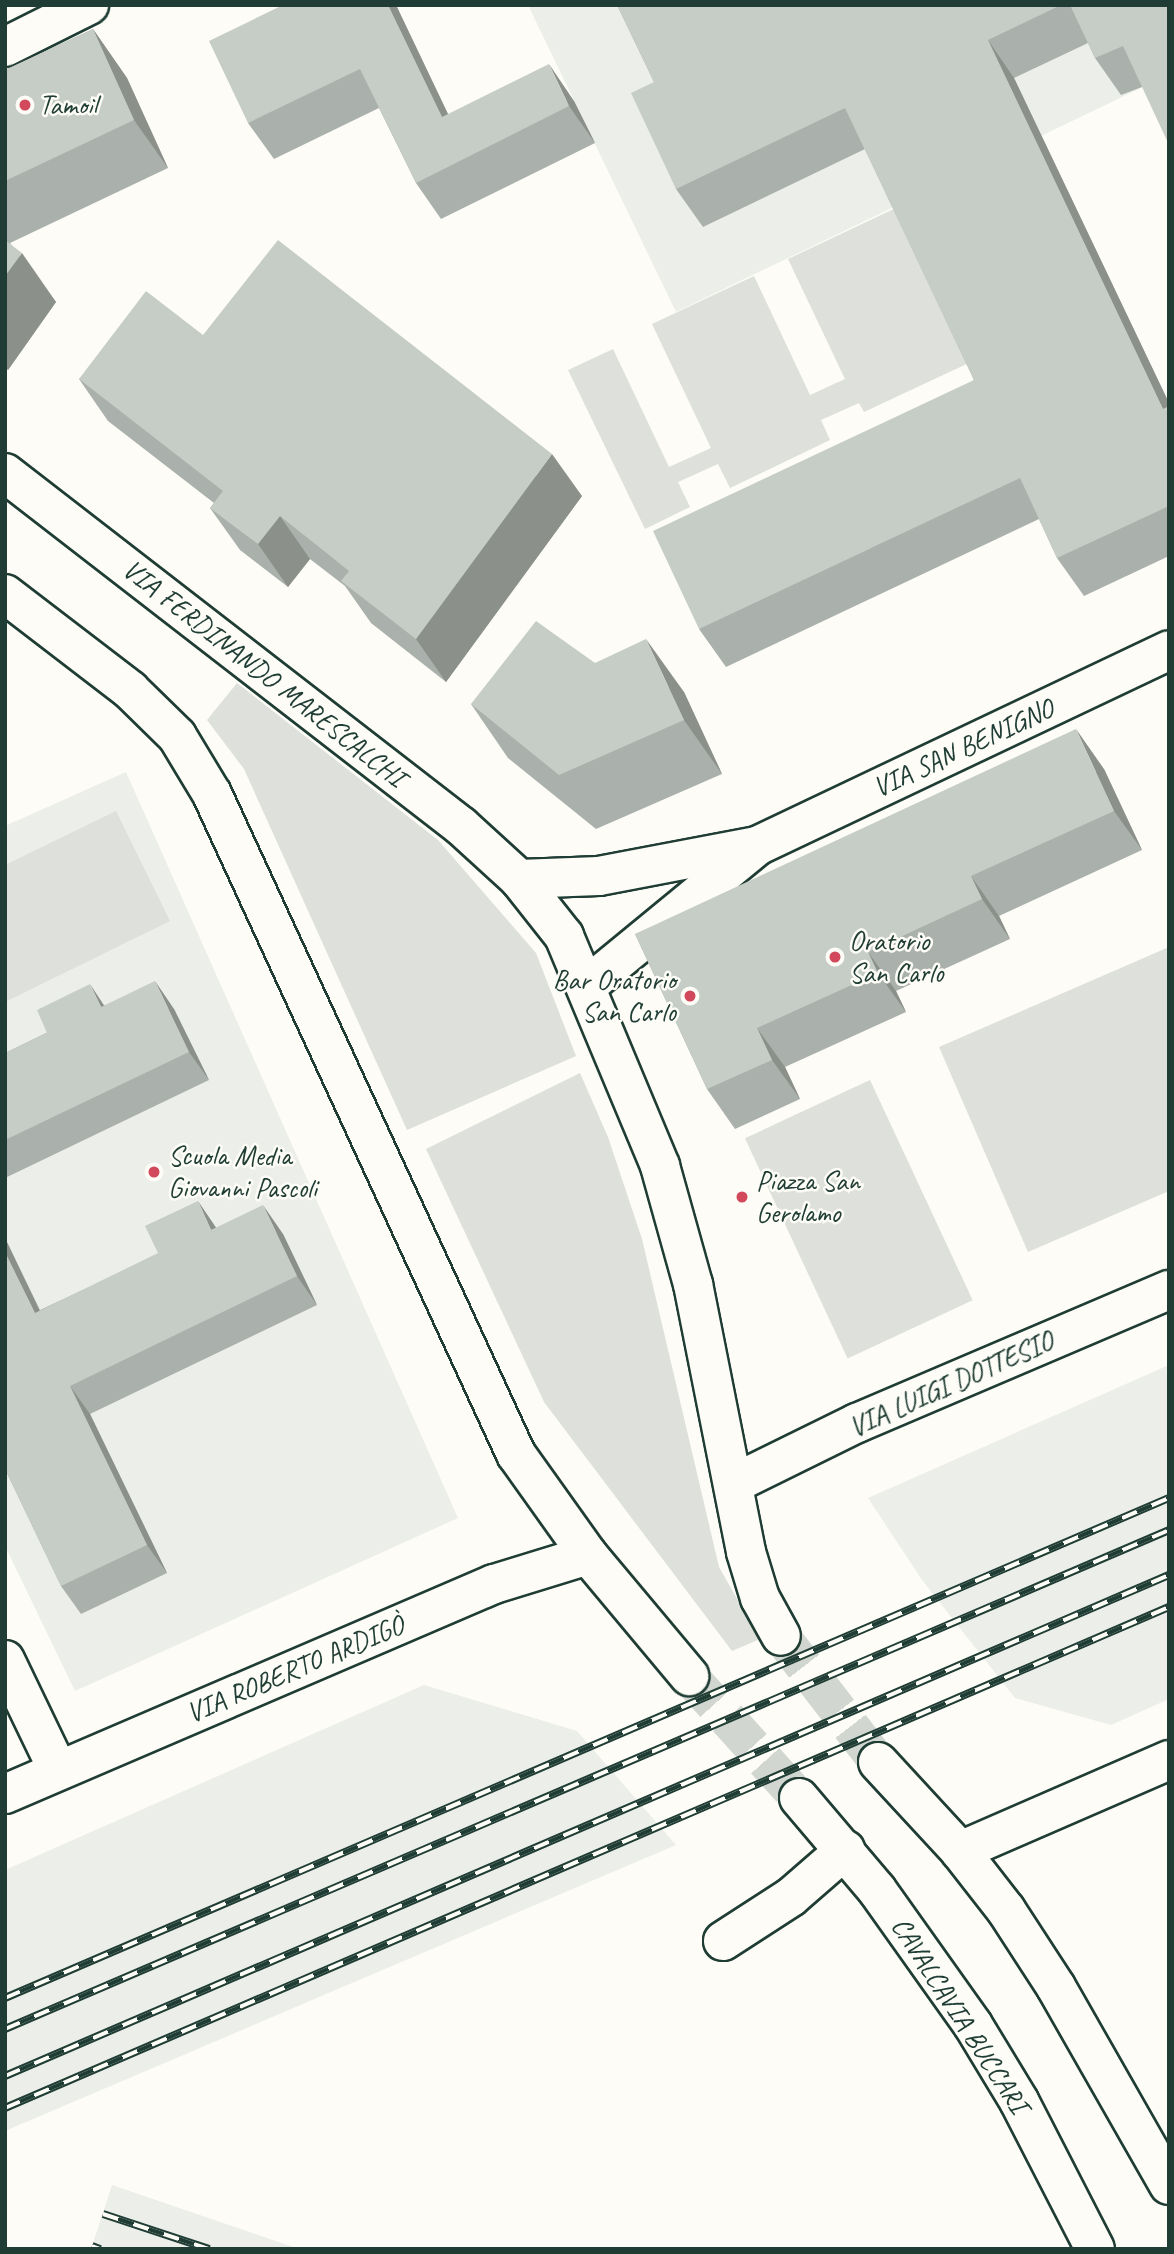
<!DOCTYPE html>
<meta charset="utf-8">
<style>
body{margin:0}
#map{position:relative;width:1174px;height:2254px;overflow:hidden;background:#fdfcf7;font-family:Caveat,sans-serif}
div>[style]{position:absolute}
.built>*{inset:0;background:#eceee9}
.green>*{inset:0;background:#dde0db;transform-origin:0 0}
.minor-tunnel>*{height:38px;margin-top:-19px;transform-origin:0;background:repeating-linear-gradient(90deg,#d1d6d0 0 38px,transparent 0 57px)}
.roads{filter:drop-shadow(2px 0 #1f3d34) drop-shadow(-2px 0 #1f3d34) drop-shadow(0 2px #1f3d34) drop-shadow(0 -2px #1f3d34)}
.minor>*{height:38px;margin:-19px;padding:0 19px;transform-origin:19px;border-radius:19px;background:#fdfcf7}
.rail>*{height:8px;margin-top:-4px;transform-origin:0;background:repeating-linear-gradient(90deg,#fdfcf7 0 16px,#1f3d34 0 32px);box-sizing:border-box;border-block:2px solid #1f3d34}
.wall>*{inset:0;background:#aab0ab}
.shaded-wall>*{inset:0;background:#8b908b}
.building>*{inset:0;background:#c6cdc7}
.dots>*{width:19px;height:19px;translate:-50% -50%;box-sizing:border-box;border:4px solid #fdfcf7;border-radius:50%}
span{translate:-50% -50%;white-space:nowrap;text-align:center;line-height:1.15;-webkit-text-stroke:5px #fdfcf7;paint-order:stroke}
.poi-label{font-size:28px;color:#1f3d34}
.left{translate:0 -50%;text-align:left}
.right{translate:-100% -50%;text-align:right}
.street-label{font-size:28px;color:#1f3d34}
.frame{position:absolute;inset:0;border:7px solid #1f3d34;pointer-events:none}
</style>
<div id="map">
<div class="built">
<div style="clip-path:polygon(528px 5px,1169px 5px,1149px 84px,676px 312px)"></div>
<div style="clip-path:polygon(126px 772px,458px 1518px,75px 1691px,5px 1546px,5px 826px)"></div>
<div style="clip-path:polygon(1169px 1365px,1169px 1699px,1111px 1725px,1015px 1698px,922px 1580px,868px 1498px)"></div>
<div style="clip-path:polygon(424px 1685px,577px 1731px,676px 1845px,5px 2131px,5px 1870px)"></div>
<div style="clip-path:polygon(112px 2185px,299px 2249px,91px 2249px)"></div>
</div>
<div class="green">
<div style="clip-path:polygon(900px 206px,973px 361px,864px 412px,859px 403px,821px 420px,830px 440px,730px 488px,718px 464px,678px 482px,690px 507px,645px 529px,568px 370px,613px 349px,669px 467px,711px 448px,652px 324px,754px 276px,810px 395px,845px 379px,788px 259px)"></div>
<div style="clip-path:polygon(237px 683px,438px 840px,536px 953px,576px 1056px,407px 1130px,244px 769px,207px 720px)"></div>
<div style="clip-path:polygon(116px 811px,170px 921px,5px 1002px,5px 865px)"></div>
<div style="clip-path:polygon(1169px 947px,1169px 1191px,1028px 1252px,939px 1047px)"></div>
<div style="clip-path:polygon(580px 1073px,608px 1137px,642px 1239px,719px 1567px,760px 1639px,732px 1651px,544px 1402px,426px 1149px)"></div>
<div style="left:870px;top:1080px;width:243px;height:138px;rotate:65deg"></div>
</div>
<div class="minor-tunnel">
<div style="left:781px;top:1636px;width:159px;rotate:52.4deg"></div>
<div style="left:689px;top:1676px;width:164px;rotate:48deg"></div>
</div>
<div class="roads">
<div class="minor">
<div style="left:5px;top:47px;width:94px;rotate:-26.6deg"></div>
<div style="left:5px;top:473px;width:577px;rotate:37.74deg"></div>
<div style="left:461px;top:826px;width:79px;rotate:42.4deg"></div>
<div style="left:519px;top:879px;width:73px;rotate:51.7deg"></div>
<div style="left:564px;top:936px;width:249px;rotate:67.3deg"></div>
<div style="left:660px;top:1166px;width:123px;rotate:74.4deg"></div>
<div style="left:693px;top:1284px;width:273px;rotate:78.8deg"></div>
<div style="left:746px;top:1552px;width:48px;rotate:73.1deg"></div>
<div style="left:760px;top:1598px;width:43px;rotate:61.1deg"></div>
<div style="left:5px;top:594px;width:158px;rotate:37.5deg"></div>
<div style="left:130px;top:690px;width:66px;rotate:44.4deg"></div>
<div style="left:177px;top:736px;width:68px;rotate:58.9deg"></div>
<div style="left:212px;top:794px;width:727px;rotate:65.27deg"></div>
<div style="left:516px;top:1454px;width:124px;rotate:54.5deg"></div>
<div style="left:588px;top:1555px;width:158px;rotate:50.1deg"></div>
<div style="left:519px;top:879px;width:80px;rotate:-2.1deg"></div>
<div style="left:599px;top:876px;width:161px;rotate:-10.8deg"></div>
<div style="left:757px;top:846px;width:456px;rotate:-25.4deg"></div>
<div style="left:588px;top:985px;width:216px;rotate:-39.4deg"></div>
<div style="left:735px;top:1483px;width:136px;rotate:-26.2deg"></div>
<div style="left:857px;top:1423px;width:339px;rotate:-23.1deg"></div>
<div style="left:5px;top:1660px;width:122px;rotate:64.3deg"></div>
<div style="left:878px;top:1762px;width:121px;rotate:47.3deg"></div>
<div style="left:960px;top:1851px;width:75px;rotate:52.1deg"></div>
<div style="left:1006px;top:1910px;width:92px;rotate:57deg"></div>
<div style="left:1056px;top:1987px;width:228px;rotate:60.3deg"></div>
<div style="left:5px;top:1794px;width:532px;rotate:-23.24deg"></div>
<div style="left:494px;top:1584px;width:98px;rotate:-17.1deg"></div>
<div style="left:799px;top:1798px;width:121px;rotate:49.7deg"></div>
<div style="left:877px;top:1890px;width:166px;rotate:54.6deg"></div>
<div style="left:973px;top:2025px;width:89px;rotate:58.8deg"></div>
<div style="left:1019px;top:2101px;width:166px;rotate:62.8deg"></div>
<div style="left:960px;top:1851px;width:228px;rotate:-23.5deg"></div>
<div style="left:723px;top:1941px;width:81px;rotate:-32.9deg"></div>
<div style="left:791px;top:1897px;width:72px;rotate:-41deg"></div>
</div>
</div>
<div class="rail">
<div style="left:5px;top:1998px;width:1267px;rotate:-23.25deg"></div>
<div style="left:5px;top:2029px;width:1266px;rotate:-23.2deg"></div>
<div style="left:5px;top:2076px;width:1267px;rotate:-23.29deg"></div>
<div style="left:5px;top:2108px;width:1267px;rotate:-23.29deg"></div>
<div style="left:103px;top:2214px;width:112px;rotate:18.3deg"></div>
<div style="left:92px;top:2246px;width:9px;rotate:21deg"></div>
</div>
<div class="wall">
<div style="clip-path:polygon(283px 5px,396px 5px,448px 114px,574px 101px,595px 143px,441px 219px,416px 183px,379px 108px,274px 159px,248px 123px)"></div>
<div style="clip-path:polygon(617px 5px,1169px 5px,1142px 87px,1121px 95px,1095px 58px,1088px 43px,1014px 78px,1169px 403px,1169px 556px,1084px 596px,1057px 558px,1039px 519px,726px 667px,699px 629px,974px 380px,865px 149px,703px 227px,676px 189px,654px 82px)"></div>
<div style="clip-path:polygon(93px 29px,127px 78px,168px 168px,10px 243px,56px 302px,8px 370px,5px 368px,5px 70px)"></div>
<div style="clip-path:polygon(203px 335px,582px 496px,446px 682px,371px 623px,345px 586px,310px 559px,288px 587px,240px 550px,210px 508px,214px 503px,108px 421px,79px 379px)"></div>
<div style="clip-path:polygon(595px 663px,684px 692px,722px 774px,596px 829px,508px 758px,471px 704px)"></div>
<div style="clip-path:polygon(1104px 769px,1142px 850px,999px 916px,1010px 939px,896px 991px,906px 1012px,785px 1067px,800px 1099px,735px 1129px,707px 1089px,635px 934px)"></div>
<div style="clip-path:polygon(104px 1005px,174px 1009px,209px 1080px,5px 1178px,5px 1053px)"></div>
<div style="clip-path:polygon(216px 1228px,283px 1234px,317px 1305px,90px 1414px,167px 1573px,81px 1614px,61px 1586px,5px 1469px,5px 1238px,40px 1310px)"></div>
</div>
<div class="shaded-wall">
<div style="clip-path:polygon(388px 5px,396px 5px,467px 154px,442px 117px)"></div>
<div style="clip-path:polygon(93px 29px,127px 78px,168px 168px,134px 120px)"></div>
<div style="clip-path:polygon(988px 40px,1014px 78px,1169px 403px,1169px 417px,1163px 409px)"></div>
<div style="clip-path:polygon(549px 64px,574px 101px,595px 143px,569px 106px)"></div>
<div style="clip-path:polygon(22px 253px,56px 302px,8px 370px,5px 366px,5px 276px)"></div>
<div style="clip-path:polygon(552px 454px,582px 496px,446px 682px,416px 639px)"></div>
<div style="clip-path:polygon(280px 516px,310px 559px,288px 587px,258px 544px)"></div>
<div style="clip-path:polygon(646px 639px,684px 692px,722px 774px,684px 720px)"></div>
<div style="clip-path:polygon(1076px 729px,1104px 769px,1142px 850px,1114px 811px)"></div>
<div style="clip-path:polygon(971px 876px,999px 916px,1010px 939px,982px 899px)"></div>
<div style="clip-path:polygon(868px 952px,896px 991px,906px 1012px,878px 973px)"></div>
<div style="clip-path:polygon(155px 981px,174px 1009px,209px 1080px,189px 1052px)"></div>
<div style="clip-path:polygon(90px 984px,109px 1013px,101px 1007px)"></div>
<div style="clip-path:polygon(757px 1028px,785px 1067px,800px 1099px,772px 1060px)"></div>
<div style="clip-path:polygon(198px 1201px,217px 1229px,211px 1230px)"></div>
<div style="clip-path:polygon(263px 1205px,283px 1234px,317px 1305px,297px 1276px)"></div>
<div style="clip-path:polygon(5px 1238px,54px 1341px,35px 1313px,5px 1252px)"></div>
<div style="clip-path:polygon(70px 1386px,90px 1414px,167px 1573px,147px 1545px)"></div>
</div>
<div class="building">
<div style="clip-path:polygon(283px 5px,388px 5px,442px 117px,549px 64px,569px 106px,416px 183px,360px 69px,248px 123px,209px 41px)"></div>
<div style="clip-path:polygon(617px 5px,1061px 5px,988px 40px,1163px 409px,1169px 406px,1169px 506px,1057px 558px,1020px 478px,699px 629px,653px 531px,974px 380px,845px 108px,676px 189px,631px 93px,654px 82px)"></div>
<div style="clip-path:polygon(1070px 5px,1169px 5px,1169px 145px,1123px 46px,1095px 58px)"></div>
<div style="clip-path:polygon(93px 29px,134px 120px,5px 181px,5px 70px)"></div>
<div style="clip-path:polygon(5px 240px,22px 253px,5px 276px)"></div>
<div style="clip-path:polygon(278px 240px,552px 454px,416px 639px,341px 581px,349px 571px,280px 516px,258px 544px,235px 527px,210px 508px,223px 491px,79px 379px,146px 291px,203px 335px)"></div>
<div style="clip-path:polygon(536px 621px,595px 663px,646px 639px,684px 720px,559px 775px,471px 704px)"></div>
<div style="clip-path:polygon(1076px 729px,1114px 811px,971px 876px,982px 899px,868px 952px,878px 973px,757px 1028px,772px 1060px,707px 1089px,635px 934px)"></div>
<div style="clip-path:polygon(155px 981px,189px 1052px,5px 1140px,5px 1053px,47px 1033px,37px 1010px,90px 984px,101px 1007px)"></div>
<div style="clip-path:polygon(198px 1201px,211px 1230px,263px 1205px,297px 1276px,70px 1386px,147px 1545px,61px 1586px,5px 1469px,5px 1252px,35px 1313px,158px 1253px,145px 1226px)"></div>
</div>
<div class="dots">
<div style="left:25px;top:105px;background:#d1495b"></div>
<div style="left:835px;top:957px;background:#d1495b"></div>
<div style="left:690px;top:996px;background:#d1495b"></div>
<div style="left:154px;top:1172px;background:#d1495b"></div>
<div style="left:742px;top:1197px;background:#d1495b"></div>
</div>
<div class="poi-label">
<span class="left" style="left:39px;top:105px">Tamoil</span>
<span class="left" style="left:849px;top:957px">Oratorio<br>San Carlo</span>
<span class="right" style="left:676px;top:996px">Bar Oratorio<br>San Carlo</span>
<span class="left" style="left:168px;top:1172px">Scuola Media<br>Giovanni Pascoli</span>
<span class="left" style="left:756px;top:1197px">Piazza San<br>Gerolamo</span>
</div>
<div class="street-label">
<span style="left:264px;top:673px;rotate:38deg">VIA FERDINANDO MARESCALCHI</span>
<span style="left:963px;top:748px;rotate:-25deg">VIA SAN BENIGNO</span>
<span style="left:951px;top:1384px;rotate:-24deg">VIA LUIGI DOTTESIO</span>
<span style="left:295px;top:1669px;rotate:-23deg">VIA ROBERTO ARDIGÒ</span>
<span style="left:960px;top:2015px;rotate:57deg">CAVALCAVIA BUCCARI</span>
</div>
<div class="frame"></div>
</div>
